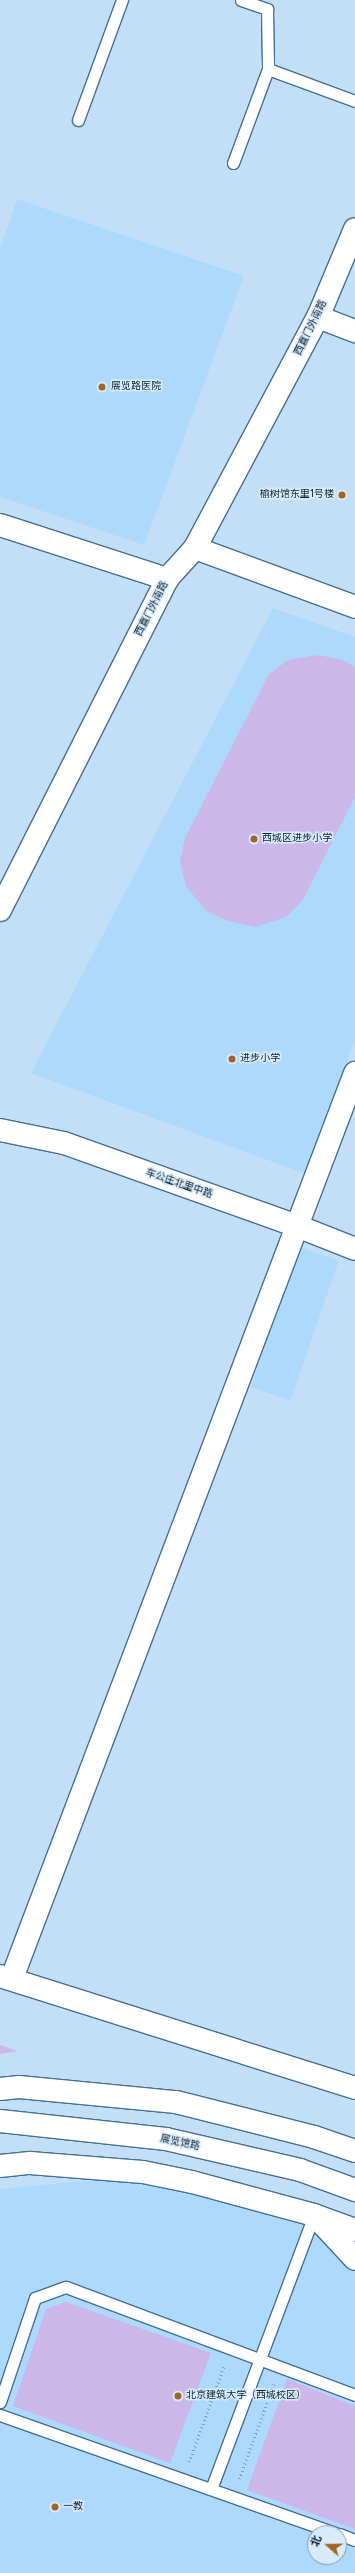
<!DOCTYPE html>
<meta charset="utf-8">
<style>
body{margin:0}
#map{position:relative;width:355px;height:2573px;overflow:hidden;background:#c2dff7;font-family:"Fira Sans Condensed","Noto Sans SC",sans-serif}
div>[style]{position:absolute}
.built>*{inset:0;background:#add9fd;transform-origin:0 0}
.green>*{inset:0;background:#cbb7e8}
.path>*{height:2.5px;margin-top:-1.25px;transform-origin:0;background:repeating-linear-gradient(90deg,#829bb0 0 1px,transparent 0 4px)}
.roads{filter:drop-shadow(1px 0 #447094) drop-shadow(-1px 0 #447094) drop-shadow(0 1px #447094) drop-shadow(0 -1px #447094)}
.service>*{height:11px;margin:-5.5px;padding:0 5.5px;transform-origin:5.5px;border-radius:5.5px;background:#fff}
.minor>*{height:22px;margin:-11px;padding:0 11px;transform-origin:11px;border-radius:11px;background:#fff}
.tertiary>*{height:22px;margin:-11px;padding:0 11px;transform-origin:11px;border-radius:11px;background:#fff}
.secondary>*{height:22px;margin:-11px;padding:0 11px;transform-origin:11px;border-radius:11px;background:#fff}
.dots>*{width:11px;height:11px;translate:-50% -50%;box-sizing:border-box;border:2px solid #d8ebfb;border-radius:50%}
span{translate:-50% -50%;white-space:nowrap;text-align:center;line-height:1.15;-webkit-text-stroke:3px #d8ebfb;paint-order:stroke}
.street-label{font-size:10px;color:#0e2130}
.poi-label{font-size:10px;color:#0e2130}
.left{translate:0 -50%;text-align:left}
.right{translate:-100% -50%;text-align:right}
.north{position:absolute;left:307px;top:2525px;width:40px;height:40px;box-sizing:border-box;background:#d8ebfb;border:1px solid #879aaa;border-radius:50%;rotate:290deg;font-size:11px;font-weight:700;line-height:16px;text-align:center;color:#0e2130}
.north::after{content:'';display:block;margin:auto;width:14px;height:18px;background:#a06526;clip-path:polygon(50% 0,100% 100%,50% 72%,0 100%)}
</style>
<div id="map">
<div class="built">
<div style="clip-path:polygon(17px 199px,244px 276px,144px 545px,0 497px,0 249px)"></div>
<div style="clip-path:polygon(273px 608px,355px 637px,355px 1040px,306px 1174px,31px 1073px)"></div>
<div style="left:299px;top:1247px;width:42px;height:148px;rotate:19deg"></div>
<div style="clip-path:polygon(evenodd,138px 2176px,314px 2215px,355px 2259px,355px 2573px,0 2573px,0 2189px,138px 2176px,315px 2533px,339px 2533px,339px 2557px,315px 2557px,315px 2533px)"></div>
</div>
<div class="green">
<div style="clip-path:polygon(318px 655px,343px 660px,355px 667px,355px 797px,302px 901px,286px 917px,255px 927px,228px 921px,206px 911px,186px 886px,180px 861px,185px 838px,269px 674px,288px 660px)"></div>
<div style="clip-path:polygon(0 2045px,18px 2051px,0 2054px)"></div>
<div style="clip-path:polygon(66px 2302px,211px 2353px,170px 2463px,13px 2406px,46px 2309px)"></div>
<div style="clip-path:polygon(287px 2379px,355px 2406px,355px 2529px,247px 2490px)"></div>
</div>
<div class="path">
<div style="left:189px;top:2462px;width:102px;rotate:-70deg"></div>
<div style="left:239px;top:2479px;width:101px;rotate:-69.8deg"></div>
</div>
<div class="roads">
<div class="service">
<div style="left:241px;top:0;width:28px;rotate:19deg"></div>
<div style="left:267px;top:9px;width:60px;rotate:89deg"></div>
<div style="left:268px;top:69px;width:93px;rotate:20.2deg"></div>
<div style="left:78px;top:120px;width:128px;rotate:-69.9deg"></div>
<div style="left:233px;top:163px;width:100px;rotate:-69.6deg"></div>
<div style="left:0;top:2402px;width:110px;rotate:-71.4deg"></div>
<div style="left:35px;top:2298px;width:33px;rotate:-20deg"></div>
<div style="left:66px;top:2287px;width:309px;rotate:20.5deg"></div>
<div style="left:0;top:2415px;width:356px;rotate:19.4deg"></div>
<div style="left:211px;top:2489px;width:293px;rotate:-69.4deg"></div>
<div style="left:339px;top:2534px;width:17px;rotate:21deg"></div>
</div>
<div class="minor">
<div style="left:0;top:525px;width:176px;rotate:17.9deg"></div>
<div style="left:195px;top:548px;width:171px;rotate:20.2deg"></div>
<div style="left:12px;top:1978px;width:968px;rotate:-69.24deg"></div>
</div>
<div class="tertiary">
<div style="left:318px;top:317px;width:40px;rotate:21deg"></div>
<div style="left:0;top:910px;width:371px;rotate:-63.2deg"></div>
<div style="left:167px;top:579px;width:42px;rotate:-47.9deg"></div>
<div style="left:195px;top:548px;width:262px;rotate:-62deg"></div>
<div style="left:318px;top:317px;width:95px;rotate:-67.2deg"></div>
<div style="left:0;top:1130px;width:65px;rotate:11.5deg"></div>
<div style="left:64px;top:1143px;width:247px;rotate:19.6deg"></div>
<div style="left:297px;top:1226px;width:62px;rotate:21.6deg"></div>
<div style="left:0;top:1976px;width:372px;rotate:17.5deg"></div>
<div style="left:0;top:2166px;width:30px;rotate:-6deg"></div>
<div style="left:30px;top:2163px;width:113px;rotate:4.6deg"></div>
<div style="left:143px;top:2172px;width:50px;rotate:11.5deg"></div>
<div style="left:192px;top:2182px;width:126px;rotate:15.1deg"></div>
<div style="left:314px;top:2215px;width:44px;rotate:20.1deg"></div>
<div style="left:316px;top:2217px;width:57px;rotate:47.1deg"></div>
</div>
<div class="secondary">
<div style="left:0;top:2089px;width:19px;rotate:-6deg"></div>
<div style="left:19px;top:2087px;width:158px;rotate:5.5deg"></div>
<div style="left:176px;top:2102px;width:142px;rotate:14.2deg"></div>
<div style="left:314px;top:2137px;width:43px;rotate:18.9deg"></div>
<div style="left:0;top:2121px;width:167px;rotate:6.2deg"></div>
<div style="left:166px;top:2139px;width:138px;rotate:13deg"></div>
<div style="left:300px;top:2170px;width:59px;rotate:20deg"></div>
</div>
</div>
<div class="dots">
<div style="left:102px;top:387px;background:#a06526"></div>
<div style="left:342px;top:495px;background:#a06526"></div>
<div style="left:254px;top:839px;background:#a06526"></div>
<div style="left:232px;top:1059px;background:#a06526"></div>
<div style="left:178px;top:2396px;background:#a06526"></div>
<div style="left:55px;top:2507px;background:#a06526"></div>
</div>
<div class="street-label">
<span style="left:311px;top:328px;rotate:-64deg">西直门外南路</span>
<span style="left:152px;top:609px;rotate:-63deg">西直门外南路</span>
<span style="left:179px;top:1184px;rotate:19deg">车公庄北里中路</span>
<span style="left:180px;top:2143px;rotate:12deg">展览馆路</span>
</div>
<div class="poi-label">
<span class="left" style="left:111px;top:387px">展览路医院</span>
<span class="right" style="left:334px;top:495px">榆树馆东里1号楼</span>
<span class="left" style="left:262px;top:839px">西城区进步小学</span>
<span class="left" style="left:240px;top:1059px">进步小学</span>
<span class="left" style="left:186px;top:2396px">北京建筑大学（西城校区）</span>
<span class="left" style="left:63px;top:2507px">一教</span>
</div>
<div class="north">北</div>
</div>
